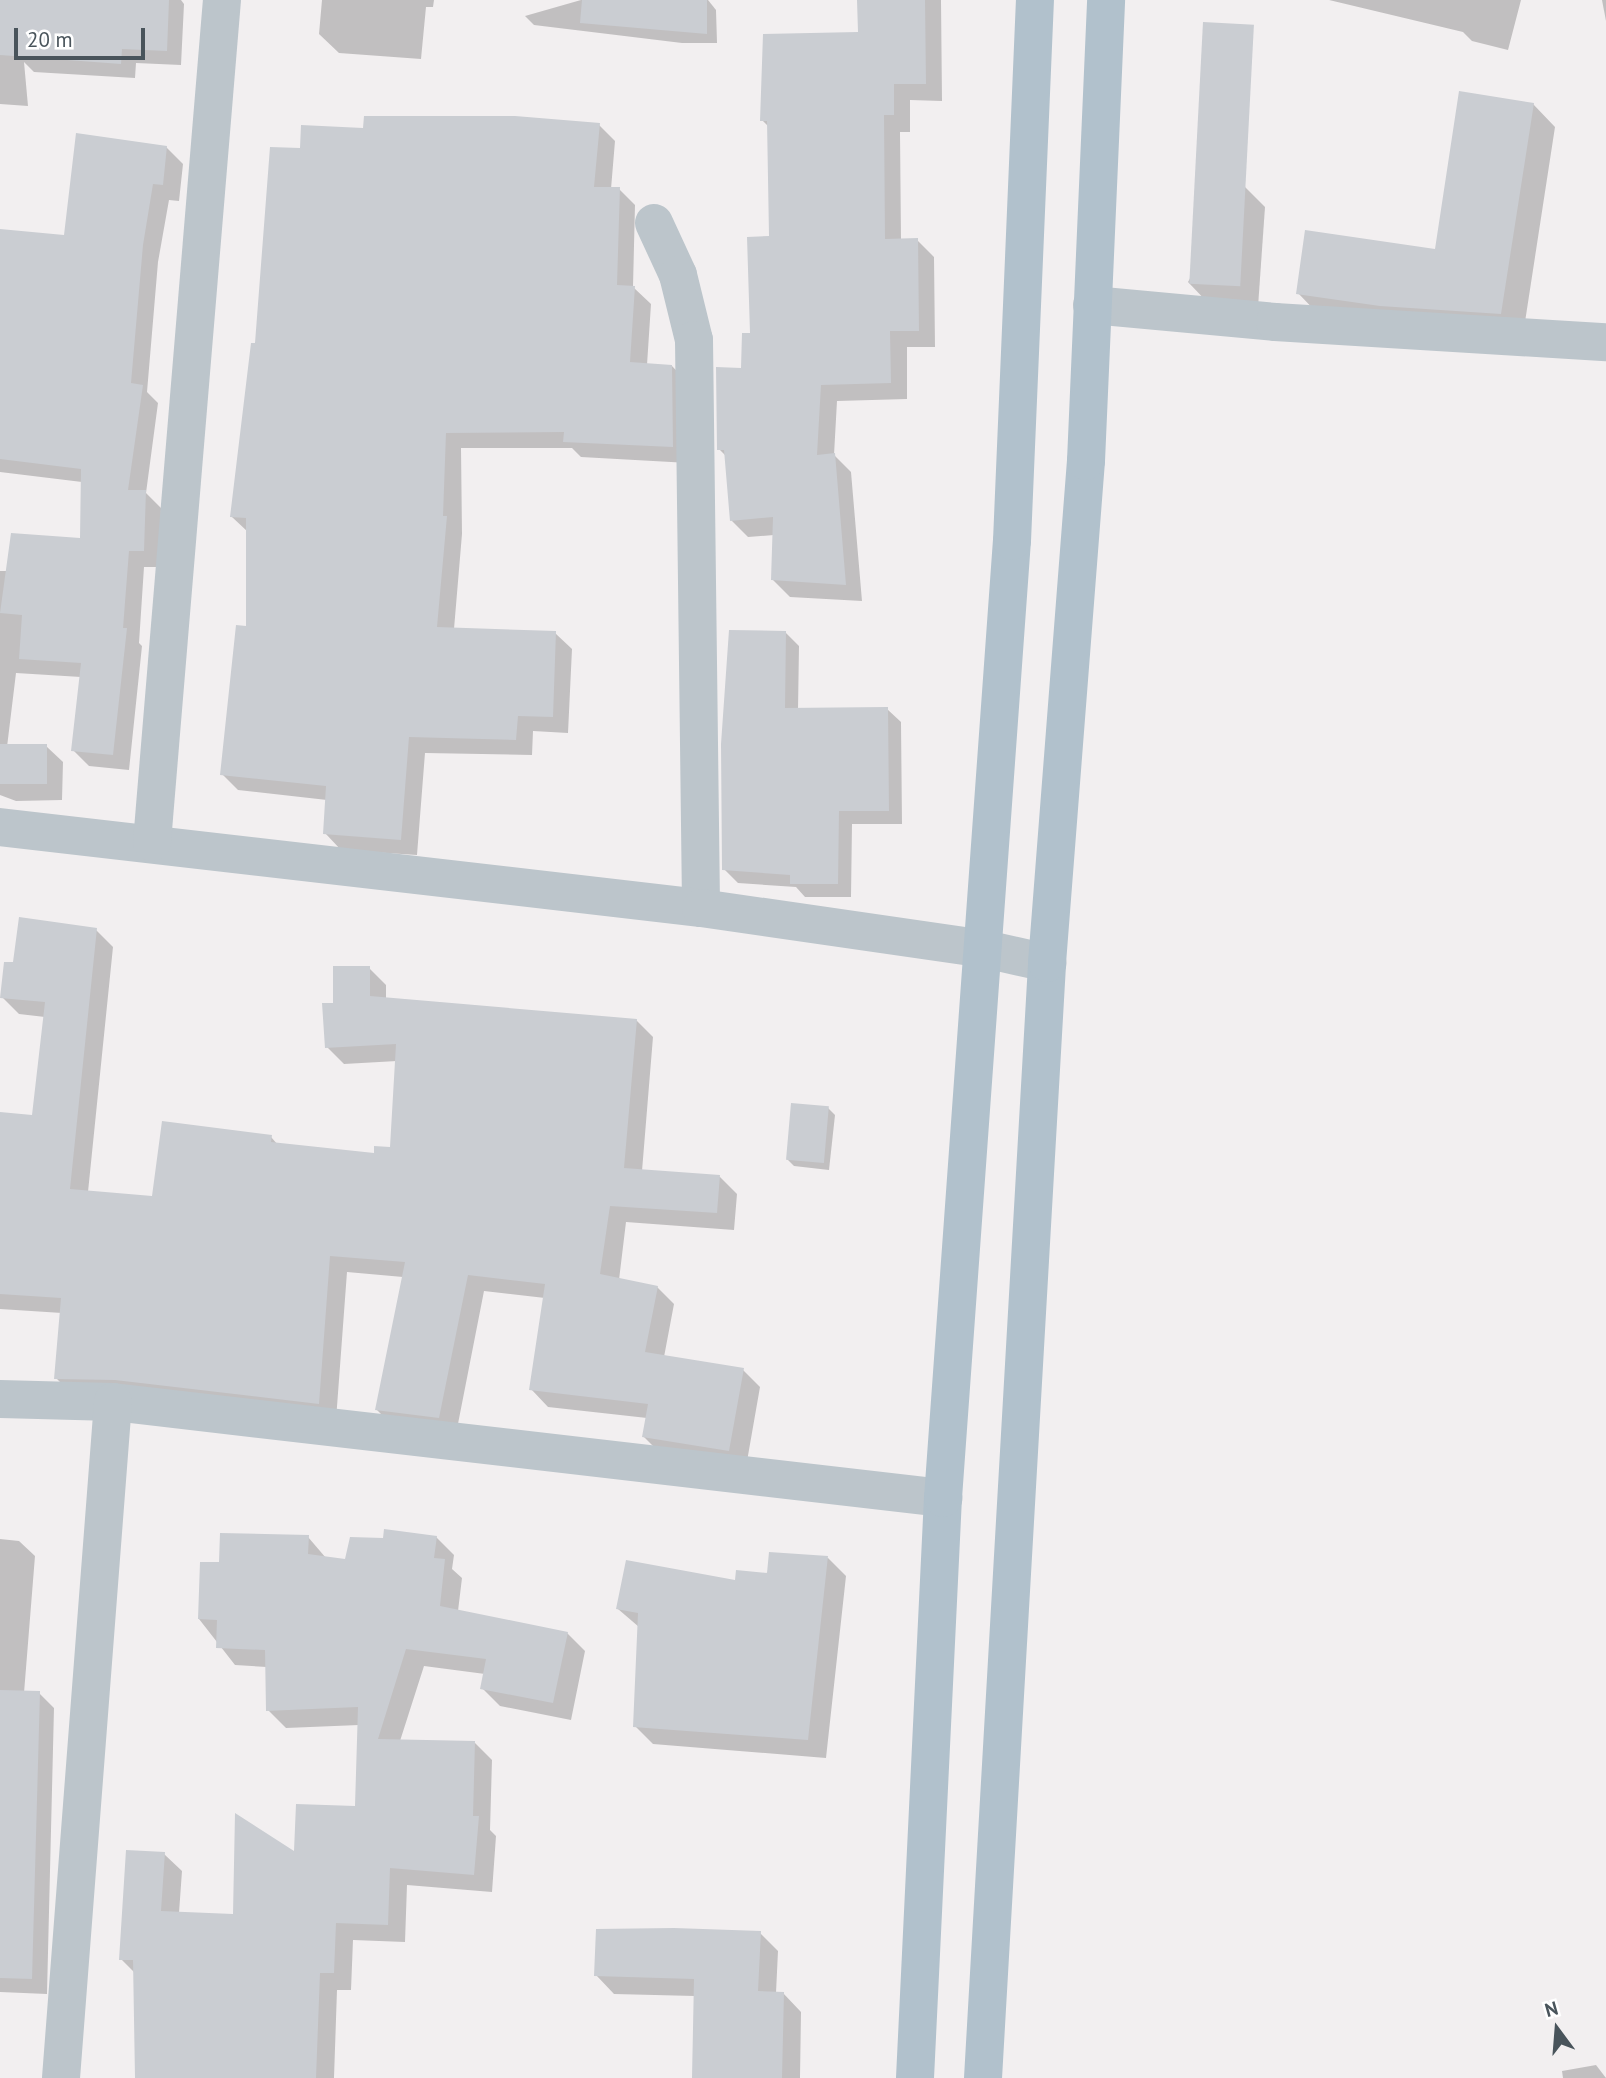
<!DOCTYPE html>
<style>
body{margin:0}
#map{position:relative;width:1606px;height:2078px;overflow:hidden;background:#f2eff0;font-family:"PT Sans",sans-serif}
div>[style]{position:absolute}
.shadow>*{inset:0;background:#0003}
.building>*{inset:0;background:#cacdd2;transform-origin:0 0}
.minor>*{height:38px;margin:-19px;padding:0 19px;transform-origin:19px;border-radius:19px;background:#bcc5cb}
.primary>*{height:38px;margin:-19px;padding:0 19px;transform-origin:19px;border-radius:19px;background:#b1c1cc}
span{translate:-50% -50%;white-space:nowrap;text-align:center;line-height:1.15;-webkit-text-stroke:5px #fff;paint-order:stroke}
.north{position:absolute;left:1522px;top:1994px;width:70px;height:70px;-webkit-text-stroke:5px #fff;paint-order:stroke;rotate:344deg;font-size:19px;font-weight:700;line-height:28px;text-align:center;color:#49545b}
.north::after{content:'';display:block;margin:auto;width:24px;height:32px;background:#49545b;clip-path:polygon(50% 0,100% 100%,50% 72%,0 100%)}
.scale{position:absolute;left:14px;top:28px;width:131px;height:32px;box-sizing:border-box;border:4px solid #49545b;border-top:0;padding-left:9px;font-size:21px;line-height:24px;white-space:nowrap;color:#49545b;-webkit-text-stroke:5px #fff;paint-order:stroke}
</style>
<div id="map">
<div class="shadow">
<div style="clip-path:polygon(0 0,181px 0,184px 4px,181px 65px,136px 63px,135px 78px,34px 72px,24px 62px,28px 106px,0 104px)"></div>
<div style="clip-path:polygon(322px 0,434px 0,433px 7px,426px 7px,421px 59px,339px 53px,319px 34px)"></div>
<div style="clip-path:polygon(581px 0,708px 0,716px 10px,717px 43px,682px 43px,534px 25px,525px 16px)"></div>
<div style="clip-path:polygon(859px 0,941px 0,942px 101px,910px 100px,910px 132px,900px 132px,901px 240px,917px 240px,934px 257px,935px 347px,907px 347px,907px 399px,837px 401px,834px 455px,851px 472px,862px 601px,790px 597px,773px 580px,774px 535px,748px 537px,731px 520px,726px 456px,719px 449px,752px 335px,771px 238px,769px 127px,762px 120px,860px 34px)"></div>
<div style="clip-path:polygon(1329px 0,1521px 0,1508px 50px,1472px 41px,1463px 32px)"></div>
<div style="clip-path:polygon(1602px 0,1606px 0,1606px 21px)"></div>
<div style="clip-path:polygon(1533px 104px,1555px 127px,1523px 335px,1320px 316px,1298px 293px,1436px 251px)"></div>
<div style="clip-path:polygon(599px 125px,615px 141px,611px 189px,619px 189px,635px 205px,633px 287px,651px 304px,647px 365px,672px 366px,688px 383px,689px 463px,581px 457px,572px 448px,461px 448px,462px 534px,454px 629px,555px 633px,572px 649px,568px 733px,533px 731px,532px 755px,425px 753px,417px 855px,341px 850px,325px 833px,327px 800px,238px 790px,222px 774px,248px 628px,248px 532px,232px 517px,256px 345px,302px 149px,365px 130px)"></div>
<div style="clip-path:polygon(166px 147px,183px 164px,179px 201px,169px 200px,158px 262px,147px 392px,158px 403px,146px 493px,161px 508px,160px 567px,144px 567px,139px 643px,142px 646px,129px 770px,89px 766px,73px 750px,81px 677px,16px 673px,7px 747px,46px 746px,63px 762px,62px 800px,16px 801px,0 795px,0 571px,10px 571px,82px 540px,82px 482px,0 472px,0 231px,66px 237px)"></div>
<div style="clip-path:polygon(1243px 185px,1265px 207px,1258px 307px,1210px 305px,1188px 282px)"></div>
<div style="clip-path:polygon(785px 632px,799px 646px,798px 710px,887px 709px,901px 722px,902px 824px,852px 824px,851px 897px,805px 897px,796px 887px,738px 883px,724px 869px)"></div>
<div style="clip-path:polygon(96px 930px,113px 947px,88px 1192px,154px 1198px,271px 1137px,278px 1145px,376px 1155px,392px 1149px,397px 1061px,344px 1064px,327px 1047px,334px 1005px,369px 968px,386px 985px,386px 1000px,636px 1020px,653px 1037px,642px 1171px,720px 1177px,737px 1194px,734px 1230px,626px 1222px,619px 1280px,657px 1287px,674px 1304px,664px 1357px,743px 1370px,760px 1387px,746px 1467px,661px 1454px,644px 1437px,647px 1418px,548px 1407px,531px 1389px,545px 1298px,484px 1291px,456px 1434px,394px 1427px,377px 1410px,403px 1277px,347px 1272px,336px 1420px,73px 1395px,56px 1378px,62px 1313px,0 1309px,0 1114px,33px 1117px,45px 1017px,19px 1014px,2px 997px,14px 964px)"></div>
<div style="clip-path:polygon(828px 1108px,835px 1115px,829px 1170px,794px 1166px,787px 1159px)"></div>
<div style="clip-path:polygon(308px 1537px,326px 1558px,346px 1561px,384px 1539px,436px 1537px,454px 1555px,452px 1569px,462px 1578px,458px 1611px,567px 1633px,585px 1651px,571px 1720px,500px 1706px,482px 1688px,485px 1674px,424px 1666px,400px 1741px,475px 1743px,492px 1760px,490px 1830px,496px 1836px,492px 1892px,407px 1885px,405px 1942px,353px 1940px,351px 1990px,337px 1990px,334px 2078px,136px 2078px,135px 1973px,121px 1959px,164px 1854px,182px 1871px,179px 1913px,234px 1916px,296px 1854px,357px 1808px,359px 1725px,286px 1728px,268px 1710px,267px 1667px,235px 1665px,199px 1619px,221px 1564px)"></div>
<div style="clip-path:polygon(0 1539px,19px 1541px,35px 1556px,24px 1693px,39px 1693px,54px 1708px,47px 1994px,0 1992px)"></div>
<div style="clip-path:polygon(828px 1558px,846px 1576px,826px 1758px,653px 1744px,635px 1726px,639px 1627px,618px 1609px)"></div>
<div style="clip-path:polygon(760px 1933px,778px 1951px,776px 1993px,783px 1993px,801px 2012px,800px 2078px,694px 2078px,695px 1996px,614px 1994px,596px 1975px)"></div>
<div style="clip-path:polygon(1596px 2065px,1606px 2078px,1563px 2078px,1562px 2071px)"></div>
</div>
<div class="building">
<div style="clip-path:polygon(0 0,169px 0,167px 51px,122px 49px,121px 64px,0 55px)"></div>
<div style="clip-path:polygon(582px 0,707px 0,707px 34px,580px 23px)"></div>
<div style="clip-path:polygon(857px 0,925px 0,926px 84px,894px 84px,894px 115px,884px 115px,885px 239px,918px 238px,919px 331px,890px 331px,891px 383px,821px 385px,817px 455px,835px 453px,846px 585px,771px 580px,773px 517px,730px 521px,724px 450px,717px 450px,716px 367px,741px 368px,742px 333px,750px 333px,747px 237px,769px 236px,767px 121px,760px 121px,763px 34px,858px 32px)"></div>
<div style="left:1203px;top:22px;width:51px;height:262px;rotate:3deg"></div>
<div style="clip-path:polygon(1459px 91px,1534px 103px,1501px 314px,1380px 306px,1296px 294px,1305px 230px,1435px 249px)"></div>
<div style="clip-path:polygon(364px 116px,515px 116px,600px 123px,594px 187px,620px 187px,617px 285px,635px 286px,630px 362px,672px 365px,673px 447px,563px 442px,564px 432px,446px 433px,443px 516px,447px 516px,437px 627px,556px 631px,553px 717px,518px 716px,516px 740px,409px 737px,401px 840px,323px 834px,326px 786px,220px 775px,236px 625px,246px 626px,246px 518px,230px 517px,251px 343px,255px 343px,270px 147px,300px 148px,301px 125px,363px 128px)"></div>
<div style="clip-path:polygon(76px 133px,167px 146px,163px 185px,153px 184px,143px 245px,131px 383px,143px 385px,128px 490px,146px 490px,144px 551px,129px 551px,123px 628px,127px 628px,113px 755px,71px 751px,81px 663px,19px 659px,22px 615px,0 613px,11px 533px,80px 538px,81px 469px,0 459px,0 229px,64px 235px)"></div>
<div style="clip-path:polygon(729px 630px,786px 631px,785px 708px,888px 707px,889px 811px,839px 811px,838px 884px,790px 884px,790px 875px,722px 870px,721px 744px)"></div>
<div style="left:47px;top:744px;width:40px;height:47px;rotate:90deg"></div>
<div style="clip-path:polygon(19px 917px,97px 928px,70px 1189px,152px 1196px,162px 1121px,272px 1135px,271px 1142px,374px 1153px,374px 1146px,390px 1147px,396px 1044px,325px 1048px,322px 1003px,333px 1003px,333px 966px,370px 966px,370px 996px,637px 1019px,624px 1168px,720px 1175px,717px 1213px,610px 1206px,600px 1274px,658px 1286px,645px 1352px,744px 1368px,729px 1451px,642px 1437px,648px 1404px,529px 1390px,545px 1284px,468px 1275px,439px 1418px,375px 1410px,405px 1262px,330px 1256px,319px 1404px,115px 1380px,54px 1379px,61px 1298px,0 1294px,0 1112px,32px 1115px,45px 1002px,0 998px,4px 962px,13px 962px)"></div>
<div style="left:791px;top:1103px;width:38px;height:57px;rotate:5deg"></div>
<div style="clip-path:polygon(384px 1529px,437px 1536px,434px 1558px,445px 1559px,440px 1606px,568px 1632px,553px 1703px,480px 1689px,486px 1659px,406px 1649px,378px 1739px,475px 1741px,473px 1816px,479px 1816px,474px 1875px,390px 1868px,388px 1925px,336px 1923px,334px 1973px,320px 1973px,316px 2078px,135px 2078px,133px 1960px,119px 1960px,126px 1850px,165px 1852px,161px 1911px,233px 1914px,235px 1813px,294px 1851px,296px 1804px,355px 1806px,358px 1707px,266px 1711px,265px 1650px,216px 1648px,217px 1620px,198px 1619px,200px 1562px,219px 1562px,220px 1533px,309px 1535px,308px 1554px,345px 1559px,350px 1537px,383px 1538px)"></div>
<div style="clip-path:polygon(769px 1552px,828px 1556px,808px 1740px,633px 1727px,638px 1613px,616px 1609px,626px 1560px,735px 1580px,736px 1570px,767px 1573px)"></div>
<div style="clip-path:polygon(0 1690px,40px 1691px,32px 1979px,0 1978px)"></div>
<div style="clip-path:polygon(674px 1928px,761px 1931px,758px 1991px,784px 1992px,782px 2078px,692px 2078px,694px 1979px,594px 1976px,596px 1929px)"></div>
</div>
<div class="minor">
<div style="left:654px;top:223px;width:57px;rotate:65.2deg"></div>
<div style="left:678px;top:275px;width:67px;rotate:76.2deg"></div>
<div style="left:694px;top:340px;width:568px;rotate:89.29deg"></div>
<div style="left:1092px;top:305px;width:184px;rotate:5.3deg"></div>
<div style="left:1275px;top:322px;width:332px;rotate:3.5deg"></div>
<div style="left:0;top:827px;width:706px;rotate:6.59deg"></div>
<div style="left:701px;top:908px;width:287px;rotate:8.2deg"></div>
<div style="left:985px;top:949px;width:64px;rotate:12.7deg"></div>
<div style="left:152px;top:842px;width:845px;rotate:-85.25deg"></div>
<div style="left:0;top:1399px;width:113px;rotate:1.5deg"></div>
<div style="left:113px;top:1402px;width:836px;rotate:6.6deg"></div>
<div style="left:61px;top:2078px;width:678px;rotate:-85.6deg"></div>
</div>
<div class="primary">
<div style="left:915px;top:2078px;width:581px;rotate:-87.24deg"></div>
<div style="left:943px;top:1498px;width:959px;rotate:-85.88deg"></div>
<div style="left:1012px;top:541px;width:541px;rotate:-87.57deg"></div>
<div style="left:983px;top:2078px;width:1117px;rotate:-86.71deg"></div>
<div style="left:1047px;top:963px;width:504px;rotate:-85.56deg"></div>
<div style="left:1086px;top:461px;width:461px;rotate:-87.5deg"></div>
</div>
<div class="north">N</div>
<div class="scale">20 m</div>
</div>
